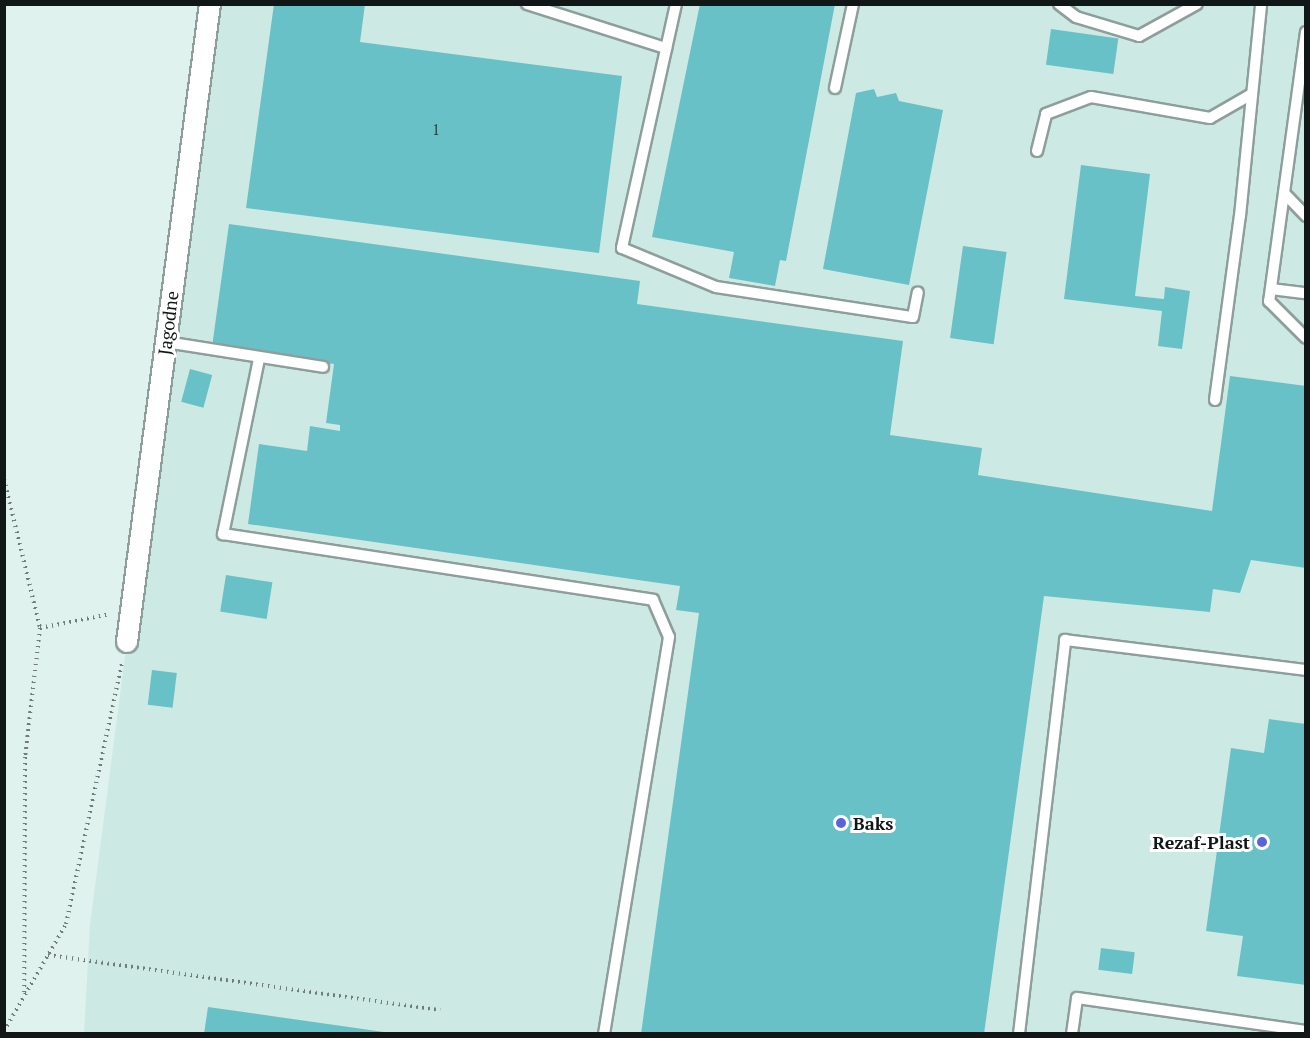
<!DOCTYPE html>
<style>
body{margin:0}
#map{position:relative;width:1310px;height:1038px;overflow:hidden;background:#dff2ee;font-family:"PT Serif",serif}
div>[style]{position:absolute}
.built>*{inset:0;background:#cde9e3}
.building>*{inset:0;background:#68c1c6;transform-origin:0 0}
.path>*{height:4px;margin-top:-2px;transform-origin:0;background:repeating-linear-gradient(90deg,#717d7b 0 1.5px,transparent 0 6px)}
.roads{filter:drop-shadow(2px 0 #8d9e9b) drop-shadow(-2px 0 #8d9e9b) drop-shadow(0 2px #8d9e9b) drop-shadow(0 -2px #8d9e9b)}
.service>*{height:10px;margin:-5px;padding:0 5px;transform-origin:5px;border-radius:5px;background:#fff}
.minor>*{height:20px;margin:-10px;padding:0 10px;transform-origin:10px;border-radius:10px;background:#fff}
.dots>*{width:16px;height:16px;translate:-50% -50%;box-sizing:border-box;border:3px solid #fff;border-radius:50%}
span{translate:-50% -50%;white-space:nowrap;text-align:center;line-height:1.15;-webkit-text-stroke:6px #fff;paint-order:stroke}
.number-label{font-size:15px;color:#274242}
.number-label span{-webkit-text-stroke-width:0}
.street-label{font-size:18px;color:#111716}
.poi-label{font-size:18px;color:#111716;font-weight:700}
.left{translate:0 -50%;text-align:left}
.right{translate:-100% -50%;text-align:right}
.frame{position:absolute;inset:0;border:6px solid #111716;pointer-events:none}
</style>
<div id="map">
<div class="built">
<div style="clip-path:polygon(210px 5px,1305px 5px,1305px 1033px,84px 1034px,90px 925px)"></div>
</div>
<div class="building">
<div style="clip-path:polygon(274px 4px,365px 4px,360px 42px,622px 76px,599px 253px,246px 208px)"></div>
<div style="clip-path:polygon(700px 4px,835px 4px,786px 261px,780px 260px,775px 286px,729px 278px,734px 252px,652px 237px)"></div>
<div style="left:1051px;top:29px;width:68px;height:36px;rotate:8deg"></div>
<div style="clip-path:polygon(874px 89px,877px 97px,896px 93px,899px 101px,943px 110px,909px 285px,823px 269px,856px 93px)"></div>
<div style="clip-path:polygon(1081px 165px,1150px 174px,1135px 296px,1164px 299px,1165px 287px,1190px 291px,1182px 349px,1158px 346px,1162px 311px,1064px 299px)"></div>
<div style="clip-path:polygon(229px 224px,640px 281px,637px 304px,903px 341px,890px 435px,982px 448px,978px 475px,1212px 511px,1230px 376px,1306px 386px,1306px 568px,1251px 560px,1240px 593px,1213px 589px,1210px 612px,1044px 596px,984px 1034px,641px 1034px,699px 613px,676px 610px,680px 586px,248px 524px,259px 444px,307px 451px,310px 426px,340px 431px,340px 425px,326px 423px,334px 364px,212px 347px)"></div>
<div style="left:963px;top:246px;width:44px;height:93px;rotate:8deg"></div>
<div style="left:190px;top:369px;width:23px;height:34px;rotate:15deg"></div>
<div style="left:226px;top:575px;width:47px;height:37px;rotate:9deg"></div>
<div style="left:152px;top:670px;width:25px;height:35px;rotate:7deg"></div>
<div style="clip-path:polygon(1269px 719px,1306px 724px,1306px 985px,1237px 976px,1243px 936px,1206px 931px,1231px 748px,1264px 753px)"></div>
<div style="left:1101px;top:948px;width:34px;height:22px;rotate:7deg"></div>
<div style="clip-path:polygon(208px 1007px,384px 1032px,384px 1034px,204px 1034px)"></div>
</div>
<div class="path">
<div style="left:4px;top:479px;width:153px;rotate:76.4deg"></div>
<div style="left:40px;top:628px;width:130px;rotate:96.6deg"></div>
<div style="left:25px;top:757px;width:240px;rotate:90.2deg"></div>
<div style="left:40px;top:628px;width:71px;rotate:-11.3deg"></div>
<div style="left:48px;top:955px;width:396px;rotate:8deg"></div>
<div style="left:4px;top:1031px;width:124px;rotate:-59.9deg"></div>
<div style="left:66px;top:924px;width:267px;rotate:-77.9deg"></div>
</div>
<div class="roads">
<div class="service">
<div style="left:527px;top:4px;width:146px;rotate:17.6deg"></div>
<div style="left:676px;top:4px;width:250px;rotate:102.5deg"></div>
<div style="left:622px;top:248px;width:102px;rotate:22.5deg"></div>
<div style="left:716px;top:287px;width:199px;rotate:8.7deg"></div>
<div style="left:913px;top:317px;width:25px;rotate:-79deg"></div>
<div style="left:1059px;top:4px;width:21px;rotate:37deg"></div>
<div style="left:1076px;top:17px;width:66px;rotate:16.8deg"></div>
<div style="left:1139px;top:36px;width:66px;rotate:-28.9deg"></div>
<div style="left:1306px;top:32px;width:272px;rotate:97.8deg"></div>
<div style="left:1269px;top:301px;width:52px;rotate:45deg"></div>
<div style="left:835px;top:88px;width:86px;rotate:-77.9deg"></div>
<div style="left:1037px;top:151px;width:38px;rotate:-76deg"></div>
<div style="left:1046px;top:114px;width:48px;rotate:-20.7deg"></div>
<div style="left:1091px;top:97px;width:121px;rotate:10deg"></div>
<div style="left:1210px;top:118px;width:46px;rotate:-29.9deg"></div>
<div style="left:1284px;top:193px;width:32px;rotate:46deg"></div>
<div style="left:1271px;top:289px;width:35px;rotate:7deg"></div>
<div style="left:166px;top:342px;width:159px;rotate:9deg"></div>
<div style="left:259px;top:359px;width:179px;rotate:101.6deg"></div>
<div style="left:223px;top:534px;width:435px;rotate:8.7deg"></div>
<div style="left:653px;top:600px;width:40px;rotate:66.6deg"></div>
<div style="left:669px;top:637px;width:402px;rotate:99.3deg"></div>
<div style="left:1215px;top:400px;width:186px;rotate:-82.3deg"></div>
<div style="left:1240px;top:216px;width:213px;rotate:-84.3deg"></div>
<div style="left:1019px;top:1034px;width:397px;rotate:-83.3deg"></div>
<div style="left:1065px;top:640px;width:243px;rotate:7.1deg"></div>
<div style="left:1072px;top:1034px;width:36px;rotate:-82deg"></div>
<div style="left:1077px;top:998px;width:231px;rotate:8.2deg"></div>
</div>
<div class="minor">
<div style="left:127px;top:642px;width:643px;rotate:-82.59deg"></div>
</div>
</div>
<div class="dots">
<div style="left:841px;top:823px;background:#5b63db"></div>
<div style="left:1262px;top:842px;background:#5b63db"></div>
</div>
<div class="number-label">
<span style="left:436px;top:130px">1</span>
</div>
<div class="street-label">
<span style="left:168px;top:323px;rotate:-83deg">Jagodne</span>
</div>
<div class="poi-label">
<span class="left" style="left:853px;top:823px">Baks</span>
<span class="right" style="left:1250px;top:842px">Rezaf-Plast</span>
</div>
<div class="frame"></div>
</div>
